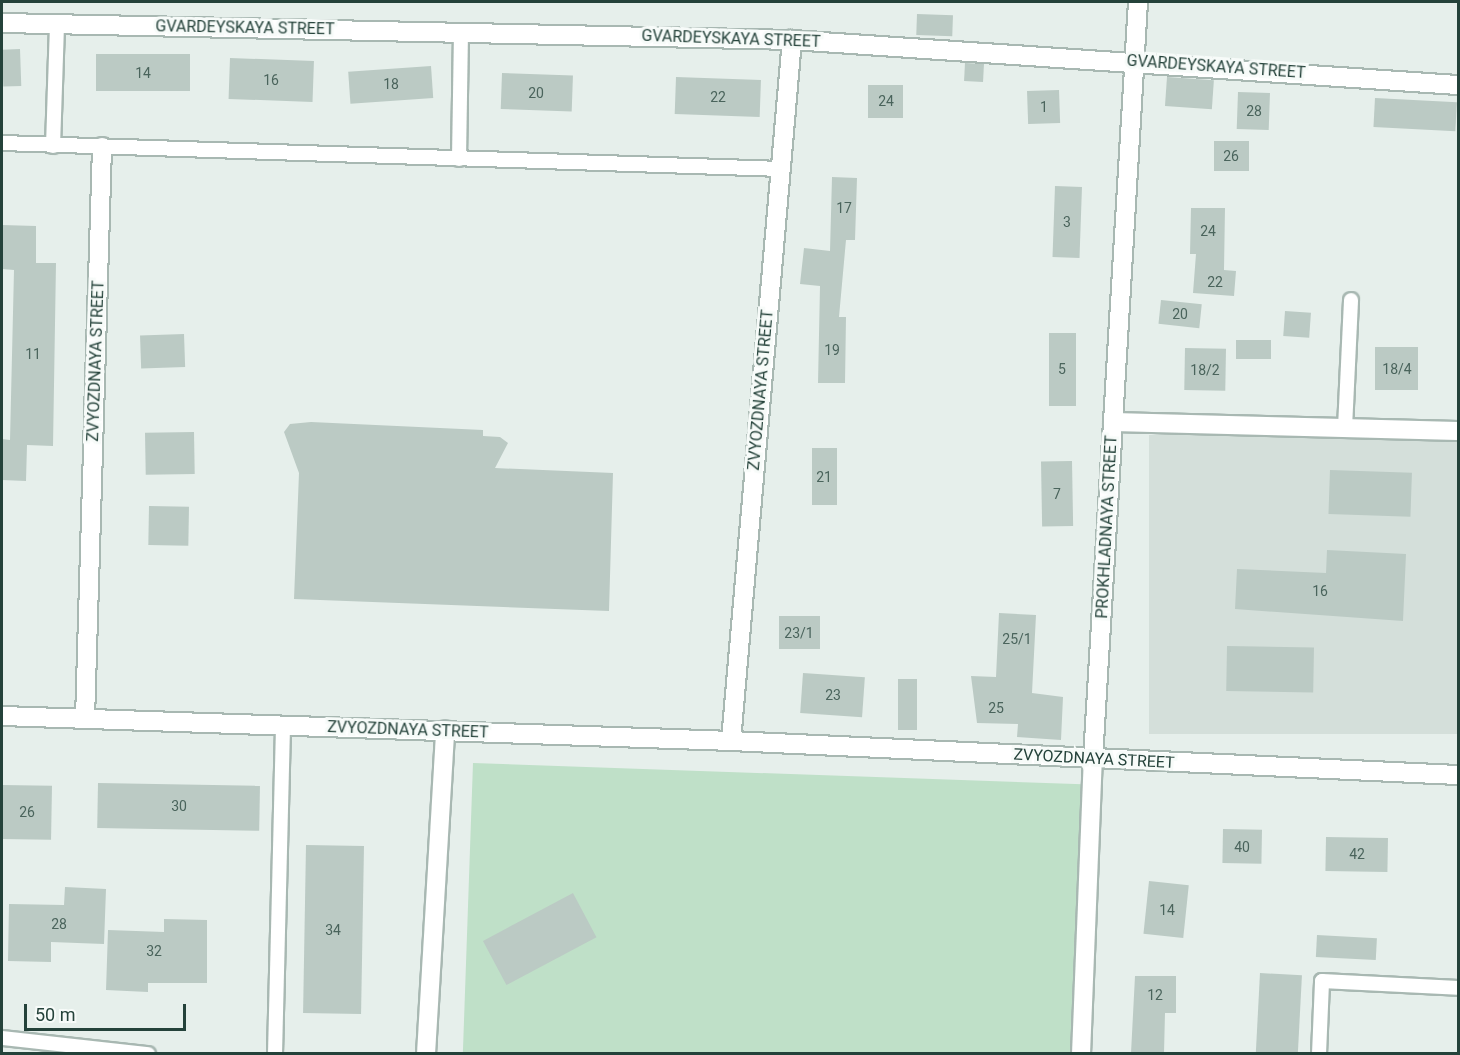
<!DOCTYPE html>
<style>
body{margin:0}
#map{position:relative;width:1460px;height:1055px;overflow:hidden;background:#e6efeb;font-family:Roboto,sans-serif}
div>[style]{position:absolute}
.built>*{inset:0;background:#d4dfda;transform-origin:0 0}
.green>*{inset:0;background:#bfe0c8;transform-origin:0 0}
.building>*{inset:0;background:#bbcac4;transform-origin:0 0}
.roads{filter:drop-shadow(2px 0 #a8b8b2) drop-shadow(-2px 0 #a8b8b2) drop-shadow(0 2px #a8b8b2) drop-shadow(0 -2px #a8b8b2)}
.lane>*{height:14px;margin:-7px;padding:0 7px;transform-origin:7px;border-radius:7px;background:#fff}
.street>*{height:18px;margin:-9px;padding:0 9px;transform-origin:9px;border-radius:9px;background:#fff}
span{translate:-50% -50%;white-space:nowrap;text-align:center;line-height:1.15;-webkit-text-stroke:6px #f7fbf9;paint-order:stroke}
.number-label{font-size:14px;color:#4a645c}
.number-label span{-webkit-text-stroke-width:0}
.street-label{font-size:16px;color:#24423a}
.frame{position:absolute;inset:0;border:3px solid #24423a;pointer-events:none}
.scale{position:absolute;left:24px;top:1004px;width:162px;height:27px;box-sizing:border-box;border:3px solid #24423a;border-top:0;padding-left:8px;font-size:18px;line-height:21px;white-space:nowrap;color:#24423a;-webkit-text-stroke:4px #f7fbf9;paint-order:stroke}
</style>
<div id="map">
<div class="built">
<div style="left:1149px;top:435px;width:309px;height:299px"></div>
</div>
<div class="green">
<div style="left:473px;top:763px;width:610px;height:291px;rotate:2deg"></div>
</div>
<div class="building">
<div style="left:917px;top:14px;width:36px;height:21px;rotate:2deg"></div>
<div style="left:20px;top:49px;width:37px;height:18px;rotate:88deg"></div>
<div style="left:190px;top:54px;width:37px;height:94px;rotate:90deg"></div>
<div style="left:230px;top:58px;width:84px;height:41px;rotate:2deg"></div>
<div style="left:965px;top:63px;width:19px;height:18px;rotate:3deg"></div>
<div style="left:431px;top:66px;width:32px;height:83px;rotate:86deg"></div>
<div style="left:502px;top:73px;width:71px;height:36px;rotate:2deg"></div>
<div style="left:676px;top:77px;width:85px;height:37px;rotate:2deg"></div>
<div style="left:1167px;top:77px;width:47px;height:29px;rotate:4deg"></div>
<div style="left:868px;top:85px;width:35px;height:33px"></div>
<div style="left:1059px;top:90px;width:33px;height:32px;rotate:88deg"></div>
<div style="left:1238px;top:92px;width:32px;height:37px;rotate:2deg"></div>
<div style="left:1375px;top:98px;width:82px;height:29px;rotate:3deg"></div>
<div style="left:1214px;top:141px;width:35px;height:30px"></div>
<div style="clip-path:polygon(832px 177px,857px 178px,855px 240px,846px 240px,839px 317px,846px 317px,845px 383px,818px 383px,820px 286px,800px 284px,804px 248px,830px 251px)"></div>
<div style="left:1055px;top:186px;width:27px;height:71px;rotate:2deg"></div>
<div style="clip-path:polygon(1191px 208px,1225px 208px,1224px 270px,1236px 271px,1234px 296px,1193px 293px,1196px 254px,1190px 254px)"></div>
<div style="clip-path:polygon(2px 225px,36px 226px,36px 263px,56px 263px,53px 446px,27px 445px,26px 481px,2px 480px,2px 439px,10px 440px,14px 270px,2px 269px)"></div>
<div style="left:1161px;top:300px;width:41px;height:24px;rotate:6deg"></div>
<div style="left:1285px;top:311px;width:26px;height:25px;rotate:4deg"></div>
<div style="left:1049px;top:333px;width:27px;height:73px"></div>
<div style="left:184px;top:334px;width:33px;height:44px;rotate:88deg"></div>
<div style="left:1236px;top:340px;width:35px;height:19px"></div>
<div style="left:1375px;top:347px;width:43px;height:43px"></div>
<div style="left:1185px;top:348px;width:41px;height:42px;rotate:1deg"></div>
<div style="clip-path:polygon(311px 422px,483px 430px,483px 436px,500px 437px,508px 443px,495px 468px,613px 473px,609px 611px,294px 599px,299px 473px,284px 432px,290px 424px)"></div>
<div style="left:194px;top:432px;width:42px;height:49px;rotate:89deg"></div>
<div style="left:812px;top:448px;width:25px;height:57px"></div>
<div style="left:1072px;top:461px;width:65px;height:31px;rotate:89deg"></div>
<div style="left:1330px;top:470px;width:82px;height:44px;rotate:2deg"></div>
<div style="left:149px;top:506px;width:40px;height:39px;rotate:1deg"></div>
<div style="clip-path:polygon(1327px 550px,1406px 554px,1403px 621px,1235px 609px,1237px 569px,1326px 573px)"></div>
<div style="clip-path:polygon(999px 613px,1036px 615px,1032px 693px,1063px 697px,1061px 740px,1017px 737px,1018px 724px,977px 723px,971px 676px,996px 677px)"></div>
<div style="left:779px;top:616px;width:41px;height:33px"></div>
<div style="left:1227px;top:646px;width:87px;height:45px;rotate:1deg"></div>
<div style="left:803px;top:673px;width:62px;height:40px;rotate:4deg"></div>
<div style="left:898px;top:679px;width:19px;height:51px"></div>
<div style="left:98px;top:783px;width:162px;height:45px;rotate:1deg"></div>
<div style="left:2px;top:785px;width:50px;height:54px;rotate:1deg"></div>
<div style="left:1223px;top:829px;width:39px;height:34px;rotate:1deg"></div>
<div style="left:1326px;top:837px;width:62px;height:34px;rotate:1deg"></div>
<div style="left:306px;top:845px;width:58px;height:168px;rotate:1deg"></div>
<div style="left:1149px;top:881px;width:40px;height:53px;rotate:6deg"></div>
<div style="clip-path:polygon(65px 887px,106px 889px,104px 944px,51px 942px,51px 962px,8px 961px,9px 904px,64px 905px)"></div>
<div style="left:573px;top:893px;width:50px;height:102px;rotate:62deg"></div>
<div style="clip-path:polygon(164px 919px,207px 920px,207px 983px,148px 983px,148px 992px,106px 990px,108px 930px,164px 932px)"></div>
<div style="left:1317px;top:935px;width:60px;height:22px;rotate:3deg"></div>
<div style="left:1260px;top:973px;width:42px;height:80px;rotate:3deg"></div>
<div style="clip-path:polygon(1135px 976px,1176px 976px,1176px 1013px,1165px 1013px,1164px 1053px,1131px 1053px)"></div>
</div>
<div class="roads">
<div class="lane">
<div style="left:2px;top:143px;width:779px;rotate:1.91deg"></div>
<div style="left:53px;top:146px;width:122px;rotate:-88.1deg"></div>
<div style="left:459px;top:159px;width:126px;rotate:-89.1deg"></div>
<div style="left:1345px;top:428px;width:128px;rotate:-87.3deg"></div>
<div style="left:2px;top:1038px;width:147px;rotate:6.3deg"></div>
<div style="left:275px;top:1054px;width:329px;rotate:-88.6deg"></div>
<div style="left:1319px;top:1054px;width:73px;rotate:-87.6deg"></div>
<div style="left:1322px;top:981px;width:136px;rotate:2.9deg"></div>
</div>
<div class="street">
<div style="left:2px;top:23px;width:790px;rotate:1.23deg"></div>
<div style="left:792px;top:40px;width:668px;rotate:3.87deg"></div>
<div style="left:1113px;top:422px;width:345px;rotate:1.5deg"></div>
<div style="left:2px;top:716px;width:729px;rotate:1.96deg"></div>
<div style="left:731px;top:741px;width:728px;rotate:2.68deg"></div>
<div style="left:85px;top:719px;width:572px;rotate:-88.3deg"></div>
<div style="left:731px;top:741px;width:704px;rotate:-85.03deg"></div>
<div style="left:426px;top:1054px;width:324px;rotate:-86.6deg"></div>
<div style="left:1081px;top:1054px;width:295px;rotate:-87.7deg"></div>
<div style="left:1093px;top:759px;width:758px;rotate:-86.6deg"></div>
</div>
</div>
<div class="number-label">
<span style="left:143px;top:73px">14</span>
<span style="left:271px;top:80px">16</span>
<span style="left:391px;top:84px">18</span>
<span style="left:536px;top:93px">20</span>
<span style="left:718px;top:97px">22</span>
<span style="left:886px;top:101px">24</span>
<span style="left:1044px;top:107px">1</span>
<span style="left:1254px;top:111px">28</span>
<span style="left:1231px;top:156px">26</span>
<span style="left:844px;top:208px">17</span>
<span style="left:1067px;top:222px">3</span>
<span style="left:1208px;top:231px">24</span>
<span style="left:1215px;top:282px">22</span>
<span style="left:1180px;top:314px">20</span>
<span style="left:832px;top:350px">19</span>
<span style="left:33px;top:354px">11</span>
<span style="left:1062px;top:369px">5</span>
<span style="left:1397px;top:369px">18/4</span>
<span style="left:1205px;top:370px">18/2</span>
<span style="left:824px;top:477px">21</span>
<span style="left:1057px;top:494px">7</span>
<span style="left:1320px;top:591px">16</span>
<span style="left:799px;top:633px">23/1</span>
<span style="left:1017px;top:639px">25/1</span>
<span style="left:833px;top:695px">23</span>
<span style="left:996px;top:708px">25</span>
<span style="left:179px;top:806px">30</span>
<span style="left:27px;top:812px">26</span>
<span style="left:1242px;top:847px">40</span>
<span style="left:1357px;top:854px">42</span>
<span style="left:1167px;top:910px">14</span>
<span style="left:59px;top:924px">28</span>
<span style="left:333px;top:930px">34</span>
<span style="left:154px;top:951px">32</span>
<span style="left:1155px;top:995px">12</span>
</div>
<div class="street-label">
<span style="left:245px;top:28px;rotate:1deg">GVARDEYSKAYA STREET</span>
<span style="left:731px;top:39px;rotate:2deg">GVARDEYSKAYA STREET</span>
<span style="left:1216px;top:67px;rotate:4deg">GVARDEYSKAYA STREET</span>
<span style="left:96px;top:361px;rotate:-88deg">ZVYOZDNAYA STREET</span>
<span style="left:761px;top:390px;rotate:-85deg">ZVYOZDNAYA STREET</span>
<span style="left:1107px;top:527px;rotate:-87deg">PROKHLADNAYA STREET</span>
<span style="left:408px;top:730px;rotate:2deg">ZVYOZDNAYA STREET</span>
<span style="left:1094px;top:759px;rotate:3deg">ZVYOZDNAYA STREET</span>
</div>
<div class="frame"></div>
<div class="scale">50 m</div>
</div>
